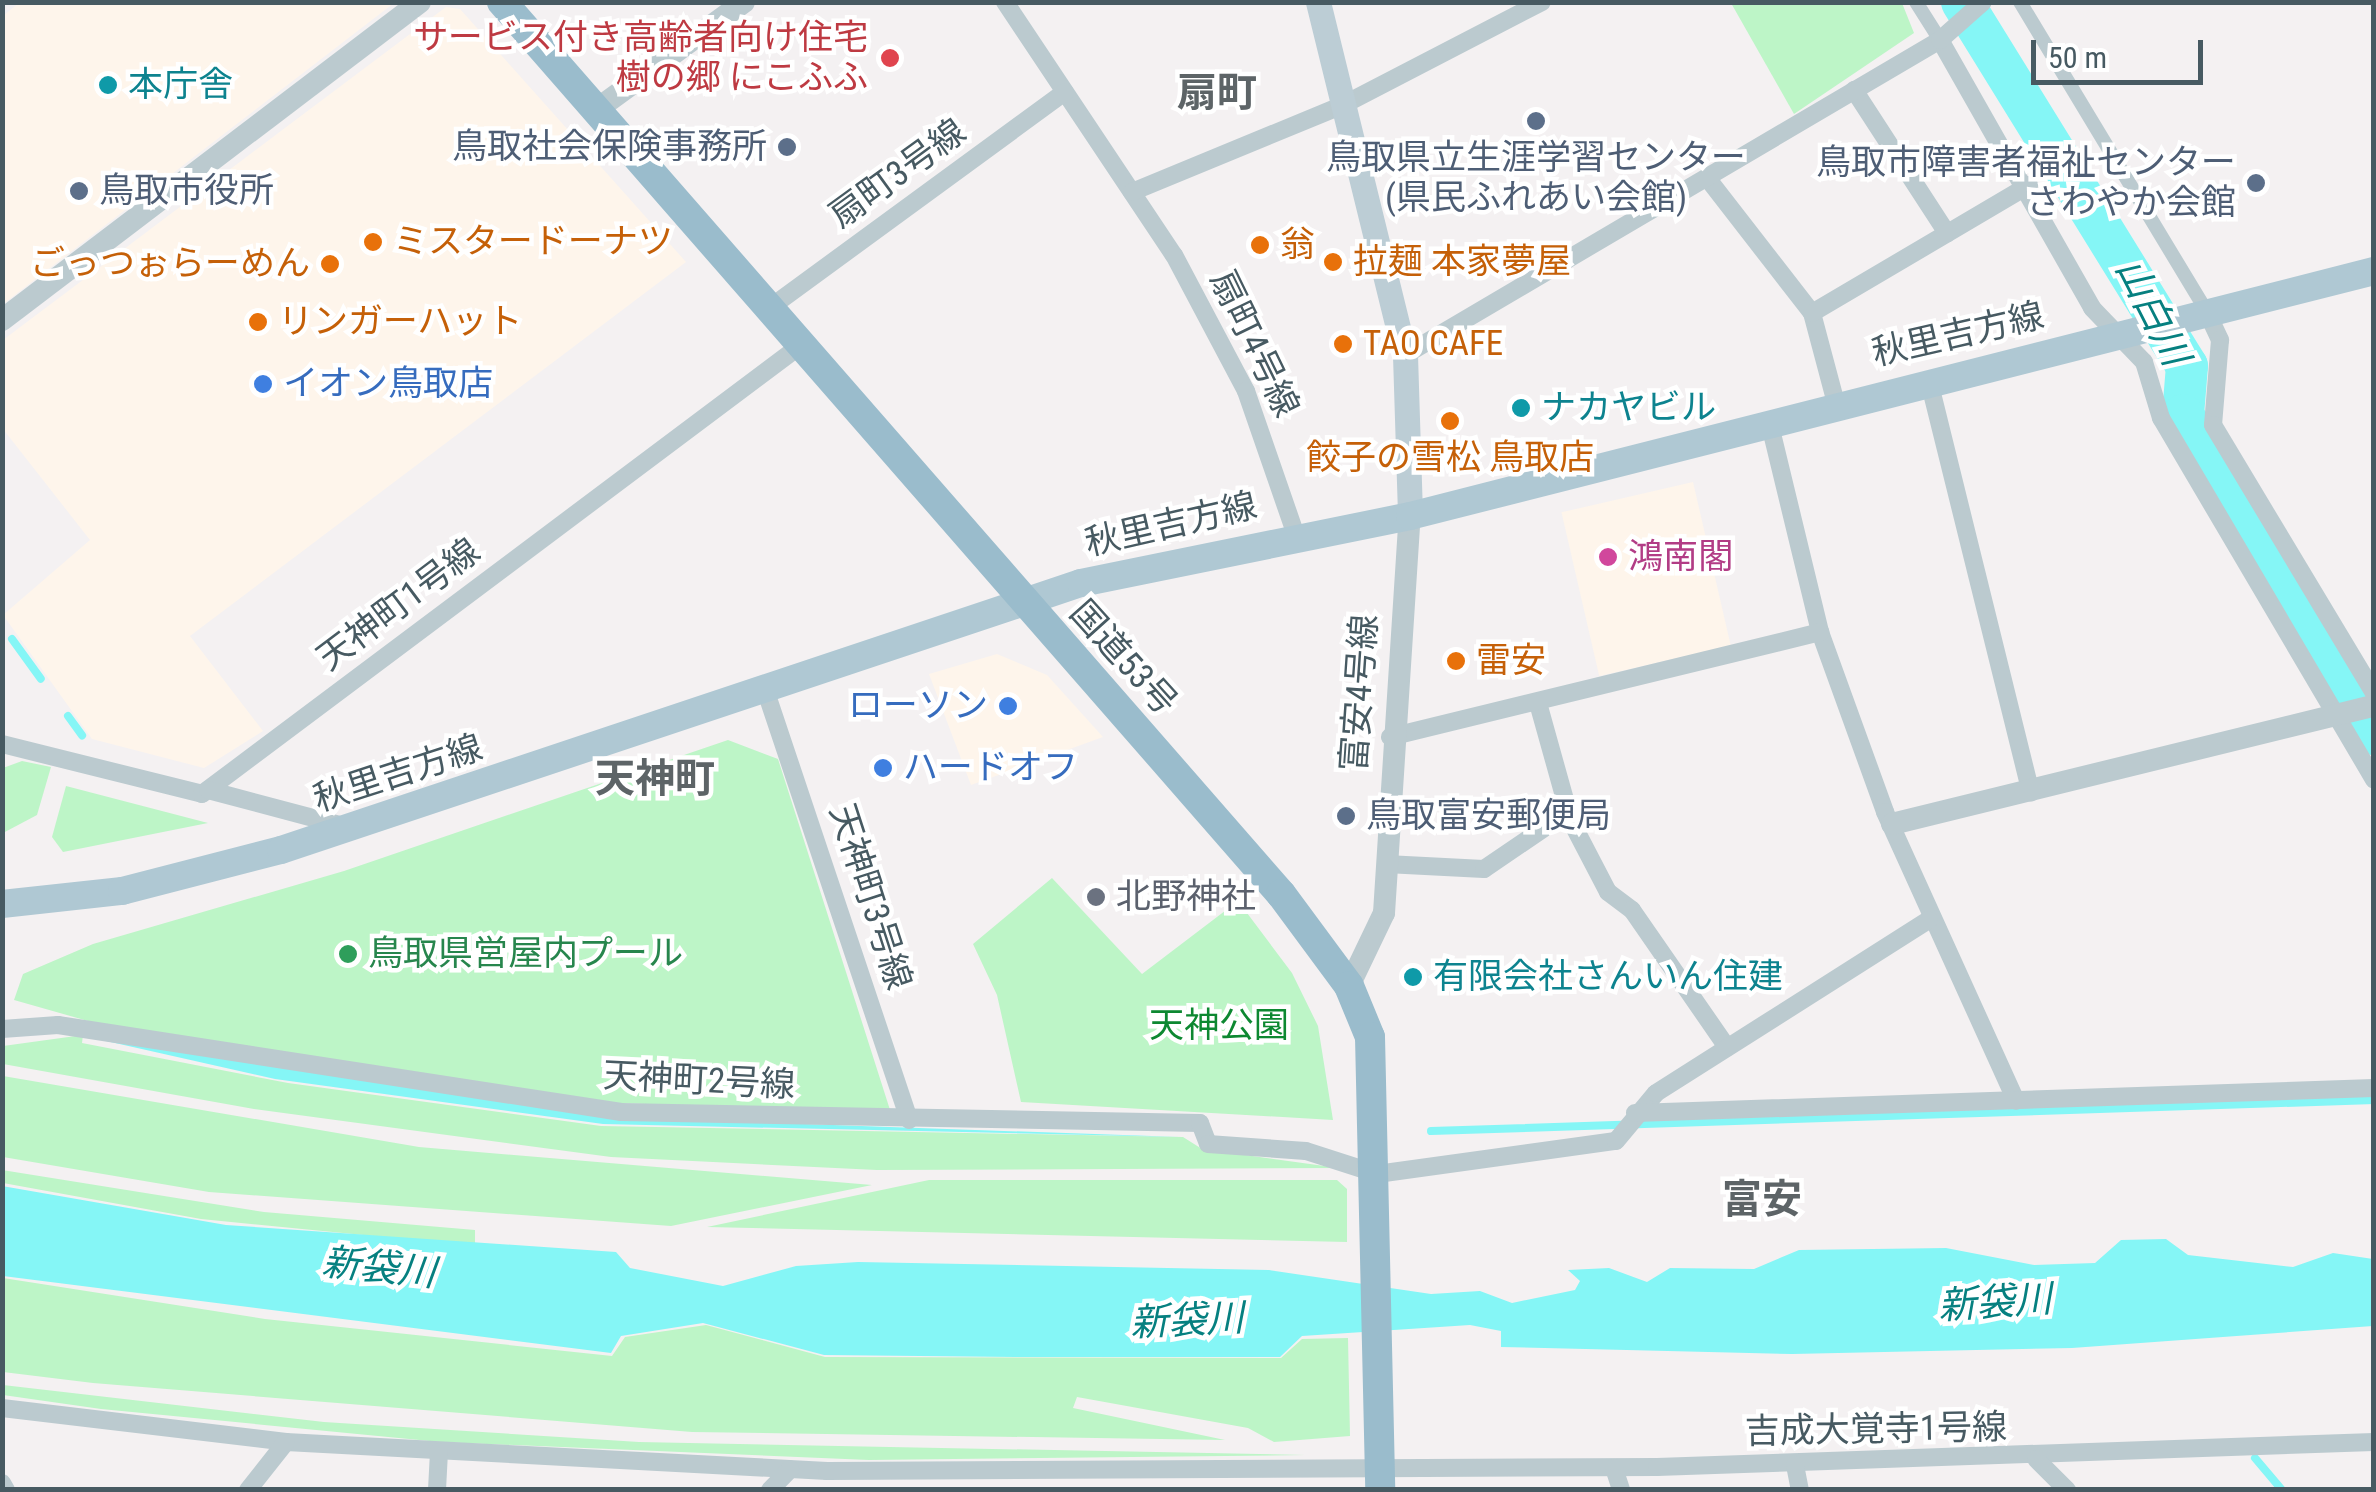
<!DOCTYPE html>
<meta charset="utf-8">
<style>
body{margin:0}
#map{position:relative;width:2376px;height:1492px;overflow:hidden;background:#f4f1f2;font-family:"Roboto Condensed","Noto Sans JP",sans-serif}
div>[style]{position:absolute}
.commercial>*{inset:0;background:#fef5eb;transform-origin:0 0}
.green>*{inset:0;background:#bdf5c7}
.water>*{inset:0;background:#85f6f6}
.stream>*{height:8px;margin:-4px;padding:0 4px;transform-origin:4px;border-radius:4px;background:#85f6f6}
.river>*{height:42px;margin:-21px;padding:0 21px;transform-origin:21px;border-radius:21px;background:#85f6f6}
.pedestrian>*{height:14px;margin:-7px;padding:0 7px;transform-origin:7px;border-radius:7px;background:#bbcacf}
.minor>*{height:18px;margin:-9px;padding:0 9px;transform-origin:9px;border-radius:9px;background:#bbcacf}
.tertiary>*{height:22px;margin:-11px;padding:0 11px;transform-origin:11px;border-radius:11px;background:#bbcacf}
.secondary>*{height:25px;margin:-12.5px;padding:0 12.5px;transform-origin:12.5px;border-radius:12.5px;background:#bccdd5}
.primary>*{height:28px;margin:-14px;padding:0 14px;transform-origin:14px;border-radius:14px;background:#afc8d3}
.trunk>*{height:30px;margin:-15px;padding:0 15px;transform-origin:15px;border-radius:15px;background:#9abccc}
.dots>*{width:28px;height:28px;translate:-50% -50%;box-sizing:border-box;border:5px solid #fff;border-radius:50%}
span{translate:-50% -50%;white-space:nowrap;text-align:center;line-height:1.15;-webkit-text-stroke:9px #fff;paint-order:stroke}
.health-label{font-size:35px;color:#be3a42}
.right{translate:-100% -50%;text-align:right}
.culture-label{font-size:35px;color:#0d838f}
.left{translate:0 -50%;text-align:left}
.service-label{font-size:35px;color:#4e5e75}
.street-label{font-size:35px;color:#475a62}
.food-label{font-size:35px;color:#c56008}
.shop-label{font-size:35px;color:#366cbe}
.hotel-label{font-size:35px;color:#b23c85}
.worship-label{font-size:35px;color:#5b616d}
.leisure-label{font-size:35px;color:#27864d}
.park-label{font-size:35px;color:#0d8831}
.water-label{font-size:38px;color:#068080;font-style:italic}
.quarter-label{font-size:40px;color:#5d6467;font-weight:700}
.frame{position:absolute;inset:0;border:5px solid #475a62;pointer-events:none}
.scale{position:absolute;left:2031px;top:40px;width:172px;height:45px;box-sizing:border-box;border:5px solid #475a62;border-top:0;padding-left:12px;font-size:30px;line-height:35px;white-space:nowrap;color:#475a62;-webkit-text-stroke:8px #fff;paint-order:stroke}
</style>
<div id="map">
<div class="commercial">
<div style="clip-path:polygon(20px 2px,394px 3px,3px 304px,3px 16px)"></div>
<div style="clip-path:polygon(446px 7px,460px 9px,686px 262px,190px 636px,263px 731px,204px 768px,92px 739px,3px 615px,90px 540px,3px 429px,3px 340px)"></div>
<div style="left:1693px;top:482px;width:168px;height:135px;rotate:77deg"></div>
<div style="clip-path:polygon(997px 654px,1047px 675px,1103px 737px,971px 785px,929px 674px)"></div>
</div>
<div class="green">
<div style="clip-path:polygon(1731px 3px,1902px 3px,1914px 33px,1794px 114px)"></div>
<div style="clip-path:polygon(728px 740px,778px 759px,891px 1113px,618px 1103px,95px 1023px,14px 1000px,23px 974px,93px 944px,344px 871px)"></div>
<div style="clip-path:polygon(22px 761px,51px 767px,37px 815px,3px 833px,3px 768px)"></div>
<div style="clip-path:polygon(66px 786px,208px 823px,63px 852px,52px 837px)"></div>
<div style="clip-path:polygon(1052px 878px,1142px 974px,1238px 901px,1292px 973px,1318px 1026px,1333px 1120px,1021px 1102px,997px 995px,973px 944px)"></div>
<div style="clip-path:polygon(83px 1035px,82px 1043px,288px 1083px,601px 1126px,1183px 1137px,1202px 1149px,1339px 1168px,877px 1170px,611px 1157px,254px 1109px,3px 1064px,3px 1046px)"></div>
<div style="clip-path:polygon(3px 1076px,419px 1147px,872px 1185px,671px 1226px,209px 1192px,3px 1157px)"></div>
<div style="clip-path:polygon(2px 1170px,264px 1212px,475px 1230px,475px 1246px,201px 1219px,3px 1183px)"></div>
<div style="clip-path:polygon(929px 1180px,1337px 1180px,1347px 1189px,1347px 1242px,707px 1227px)"></div>
<div style="clip-path:polygon(3px 1278px,265px 1319px,612px 1356px,625px 1337px,706px 1325px,825px 1357px,1281px 1358px,1302px 1339px,1348px 1338px,1350px 1436px,1274px 1442px,1248px 1428px,1077px 1397px,1073px 1408px,1225px 1440px,692px 1432px,93px 1383px,3px 1372px)"></div>
<div style="clip-path:polygon(3px 1385px,324px 1422px,639px 1442px,1305px 1455px,869px 1460px,440px 1442px,101px 1409px,3px 1395px)"></div>
</div>
<div class="water">
<div style="clip-path:polygon(84px 1036px,602px 1117px,1180px 1137px,603px 1124px,275px 1079px)"></div>
<div style="clip-path:polygon(2px 1186px,226px 1225px,616px 1252px,630px 1268px,723px 1286px,796px 1266px,858px 1262px,1269px 1270px,1431px 1294px,1480px 1291px,1512px 1303px,1575px 1290px,1580px 1281px,1568px 1270px,1609px 1268px,1647px 1282px,1670px 1268px,1754px 1269px,1799px 1250px,1946px 1248px,2034px 1265px,2095px 1263px,2121px 1240px,2166px 1239px,2188px 1255px,2293px 1267px,2333px 1253px,2373px 1259px,2373px 1326px,2072px 1348px,1792px 1354px,1501px 1347px,1501px 1331px,1470px 1325px,1302px 1336px,1280px 1357px,1015px 1357px,824px 1355px,703px 1323px,621px 1336px,611px 1353px,3px 1276px)"></div>
</div>
<div class="stream">
<div style="left:12px;top:639px;width:49px;rotate:54.1deg"></div>
<div style="left:68px;top:716px;width:24px;rotate:54deg"></div>
<div style="left:1431px;top:1131px;width:944px;rotate:-1.88deg"></div>
<div style="left:2255px;top:1458px;width:42px;rotate:49.8deg"></div>
</div>
<div class="river">
<div style="left:1962px;top:2px;width:428px;rotate:58.3deg"></div>
<div style="left:2187px;top:366px;width:49px;rotate:94.7deg"></div>
<div style="left:2183px;top:415px;width:372px;rotate:59.1deg"></div>
</div>
<div class="pedestrian">
<div style="left:1916px;top:2px;width:45px;rotate:57.7deg"></div>
<div style="left:2020px;top:2px;width:362px;rotate:58.9deg"></div>
</div>
<div class="minor">
<div style="left:1005px;top:2px;width:304px;rotate:56.3deg"></div>
<div style="left:1174px;top:255px;width:154px;rotate:62.1deg"></div>
<div style="left:1246px;top:391px;width:152px;rotate:70.9deg"></div>
<div style="left:1940px;top:40px;width:308px;rotate:60.4deg"></div>
<div style="left:2092px;top:308px;width:75px;rotate:46.1deg"></div>
<div style="left:2144px;top:362px;width:59px;rotate:73.1deg"></div>
<div style="left:2161px;top:418px;width:420px;rotate:59.5deg"></div>
<div style="left:1854px;top:90px;width:171px;rotate:57deg"></div>
<div style="left:1708px;top:179px;width:170px;rotate:52.2deg"></div>
<div style="left:1812px;top:313px;width:93px;rotate:75.1deg"></div>
<div style="left:1132px;top:192px;width:228px;rotate:-22.4deg"></div>
<div style="left:1343px;top:105px;width:224px;rotate:-27.4deg"></div>
<div style="left:771px;top:307px;width:364px;rotate:-36.2deg"></div>
<div style="left:2207px;top:312px;width:31px;rotate:65deg"></div>
<div style="left:2220px;top:340px;width:85px;rotate:94.7deg"></div>
<div style="left:2213px;top:425px;width:313px;rotate:59deg"></div>
<div style="left:1812px;top:313px;width:252px;rotate:-30.5deg"></div>
<div style="left:1405px;top:355px;width:621px;rotate:-30.49deg"></div>
<div style="left:1940px;top:40px;width:57px;rotate:-41.5deg"></div>
<div style="left:1929px;top:381px;width:424px;rotate:76.1deg"></div>
<div style="left:1769px;top:421px;width:217px;rotate:76.4deg"></div>
<div style="left:1820px;top:632px;width:191px;rotate:70.1deg"></div>
<div style="left:1885px;top:812px;width:317px;rotate:65.6deg"></div>
<div style="left:767px;top:695px;width:448px;rotate:71.5deg"></div>
<div style="left:1538px;top:703px;width:123px;rotate:74.4deg"></div>
<div style="left:1571px;top:821px;width:80px;rotate:62.5deg"></div>
<div style="left:1608px;top:892px;width:30px;rotate:37deg"></div>
<div style="left:1632px;top:910px;width:167px;rotate:55.3deg"></div>
<div style="left:1390px;top:737px;width:443px;rotate:-13.7deg"></div>
<div style="left:2px;top:744px;width:206px;rotate:14deg"></div>
<div style="left:202px;top:794px;width:749px;rotate:-36.85deg"></div>
<div style="left:208px;top:790px;width:144px;rotate:14.9deg"></div>
<div style="left:1386px;top:864px;width:98px;rotate:2.9deg"></div>
<div style="left:1484px;top:869px;width:102px;rotate:-34.2deg"></div>
<div style="left:2px;top:1029px;width:56px;rotate:-4.1deg"></div>
<div style="left:58px;top:1025px;width:570px;rotate:8.78deg"></div>
<div style="left:621px;top:1112px;width:579px;rotate:1.09deg"></div>
<div style="left:1200px;top:1123px;width:22px;rotate:69deg"></div>
<div style="left:1208px;top:1144px;width:98px;rotate:4.1deg"></div>
<div style="left:1306px;top:1151px;width:75px;rotate:17.9deg"></div>
<div style="left:1377px;top:1174px;width:241px;rotate:-7.9deg"></div>
<div style="left:1616px;top:1141px;width:62px;rotate:-50.2deg"></div>
<div style="left:1656px;top:1093px;width:323px;rotate:-32.4deg"></div>
<div style="left:1635px;top:1113px;width:739px;rotate:-1.94deg"></div>
<div style="left:2px;top:1408px;width:286px;rotate:6.8deg"></div>
<div style="left:286px;top:1442px;width:542px;rotate:3.07deg"></div>
<div style="left:827px;top:1471px;width:830px;rotate:-0.28deg"></div>
<div style="left:1657px;top:1467px;width:717px;rotate:-2deg"></div>
<div style="left:2036px;top:1459px;width:44px;rotate:45deg"></div>
<div style="left:1795px;top:1465px;width:25px;rotate:79deg"></div>
<div style="left:1614px;top:1468px;width:23px;rotate:72deg"></div>
<div style="left:2px;top:1483px;width:8px;rotate:60deg"></div>
<div style="left:248px;top:1490px;width:61px;rotate:-51.6deg"></div>
<div style="left:437px;top:1490px;width:38px;rotate:-87deg"></div>
<div style="left:770px;top:1490px;width:29px;rotate:-46deg"></div>
</div>
<div class="tertiary">
<div style="left:596px;top:110px;width:183px;rotate:-36.1deg"></div>
<div style="left:2px;top:320px;width:525px;rotate:-37.26deg"></div>
<div style="left:1892px;top:824px;width:496px;rotate:-13.8deg"></div>
<div style="left:1349px;top:986px;width:81px;rotate:-64.4deg"></div>
<div style="left:1384px;top:913px;width:398px;rotate:-86.3deg"></div>
</div>
<div class="secondary">
<div style="left:1318px;top:2px;width:364px;rotate:76.2deg"></div>
<div style="left:1405px;top:355px;width:161px;rotate:88.2deg"></div>
</div>
<div class="primary">
<div style="left:2px;top:904px;width:121px;rotate:-6.2deg"></div>
<div style="left:122px;top:891px;width:164px;rotate:-14.5deg"></div>
<div style="left:281px;top:850px;width:843px;rotate:-18.46deg"></div>
<div style="left:1081px;top:583px;width:336px;rotate:-11.5deg"></div>
<div style="left:1410px;top:516px;width:995px;rotate:-14.26deg"></div>
</div>
<div class="trunk">
<div style="left:502px;top:2px;width:1184px;rotate:48.87deg"></div>
<div style="left:1281px;top:894px;width:114px;rotate:53.5deg"></div>
<div style="left:1349px;top:986px;width:55px;rotate:67.6deg"></div>
<div style="left:1370px;top:1037px;width:453px;rotate:88.7deg"></div>
</div>
<div class="dots">
<div style="left:890px;top:58px;background:#e0444e"></div>
<div style="left:108px;top:85px;background:#0f9aa8"></div>
<div style="left:1536px;top:121px;background:#5c6f8a"></div>
<div style="left:787px;top:147px;background:#5c6f8a"></div>
<div style="left:2256px;top:183px;background:#5c6f8a"></div>
<div style="left:79px;top:191px;background:#5c6f8a"></div>
<div style="left:373px;top:242px;background:#e8710a"></div>
<div style="left:1260px;top:245px;background:#e8710a"></div>
<div style="left:1333px;top:262px;background:#e8710a"></div>
<div style="left:330px;top:264px;background:#e8710a"></div>
<div style="left:258px;top:322px;background:#e8710a"></div>
<div style="left:1343px;top:344px;background:#e8710a"></div>
<div style="left:263px;top:384px;background:#3f7fe0"></div>
<div style="left:1521px;top:408px;background:#0f9aa8"></div>
<div style="left:1450px;top:421px;background:#e8710a"></div>
<div style="left:1608px;top:557px;background:#d1479c"></div>
<div style="left:1456px;top:661px;background:#e8710a"></div>
<div style="left:1008px;top:706px;background:#3f7fe0"></div>
<div style="left:883px;top:768px;background:#3f7fe0"></div>
<div style="left:1346px;top:816px;background:#5c6f8a"></div>
<div style="left:1096px;top:897px;background:#6b7280"></div>
<div style="left:348px;top:954px;background:#2e9e5b"></div>
<div style="left:1413px;top:977px;background:#0f9aa8"></div>
</div>
<div class="health-label">
<span class="right" style="left:868px;top:58px">サービス付き高齢者向け住宅<br>樹の郷 にこふふ</span>
</div>
<div class="culture-label">
<span class="left" style="left:128px;top:85px">本庁舎</span>
<span class="left" style="left:1541px;top:408px">ナカヤビル</span>
<span class="left" style="left:1433px;top:977px">有限会社さんいん住建</span>
</div>
<div class="service-label">
<span class="right" style="left:767px;top:147px">鳥取社会保険事務所</span>
<span style="left:1536px;top:178px">鳥取県立生涯学習センター<br>(県民ふれあい会館)</span>
<span class="right" style="left:2236px;top:183px">鳥取市障害者福祉センター<br>さわやか会館</span>
<span class="left" style="left:99px;top:191px">鳥取市役所</span>
<span class="left" style="left:1366px;top:816px">鳥取富安郵便局</span>
</div>
<div class="street-label">
<span style="left:898px;top:174px;rotate:-36deg">扇町3号線</span>
<span style="left:1958px;top:335px;rotate:-13deg">秋里吉方線</span>
<span style="left:1254px;top:344px;rotate:64deg">扇町4号線</span>
<span style="left:1171px;top:525px;rotate:-13deg">秋里吉方線</span>
<span style="left:399px;top:605px;rotate:-37deg">天神町1号線</span>
<span style="left:1123px;top:658px;rotate:48deg">国道53号</span>
<span style="left:1360px;top:693px;rotate:-86deg">富安4号線</span>
<span style="left:398px;top:774px;rotate:-18deg">秋里吉方線</span>
<span style="left:870px;top:897px;rotate:72deg">天神町3号線</span>
<span style="left:699px;top:1081px;rotate:3deg">天神町2号線</span>
<span style="left:1876px;top:1430px;rotate:-1deg">吉成大覚寺1号線</span>
</div>
<div class="food-label">
<span class="left" style="left:393px;top:242px">ミスタードーナツ</span>
<span class="left" style="left:1280px;top:245px">翁</span>
<span class="left" style="left:1353px;top:262px">拉麺 本家夢屋</span>
<span class="right" style="left:310px;top:264px">ごっつぉらーめん</span>
<span class="left" style="left:278px;top:322px">リンガーハット</span>
<span class="left" style="left:1363px;top:344px">TAO CAFE</span>
<span style="left:1450px;top:458px">餃子の雪松 鳥取店</span>
<span class="left" style="left:1476px;top:661px">雷安</span>
</div>
<div class="shop-label">
<span class="left" style="left:283px;top:384px">イオン鳥取店</span>
<span class="right" style="left:988px;top:706px">ローソン</span>
<span class="left" style="left:903px;top:768px">ハードオフ</span>
</div>
<div class="hotel-label">
<span class="left" style="left:1628px;top:557px">鴻南閣</span>
</div>
<div class="worship-label">
<span class="left" style="left:1116px;top:897px">北野神社</span>
</div>
<div class="leisure-label">
<span class="left" style="left:368px;top:954px">鳥取県営屋内プール</span>
</div>
<div class="park-label">
<span style="left:1219px;top:1026px">天神公園</span>
</div>
<div class="water-label">
<span style="left:2152px;top:312px;rotate:63deg">山白川</span>
<span style="left:379px;top:1268px;rotate:6deg">新袋川</span>
<span style="left:1995px;top:1303px;rotate:-4deg">新袋川</span>
<span style="left:1187px;top:1321px;rotate:-3deg">新袋川</span>
</div>
<div class="quarter-label">
<span style="left:1217px;top:93px">扇町</span>
<span style="left:655px;top:779px">天神町</span>
<span style="left:1762px;top:1200px">富安</span>
</div>
<div class="frame"></div>
<div class="scale">50 m</div>
</div>
